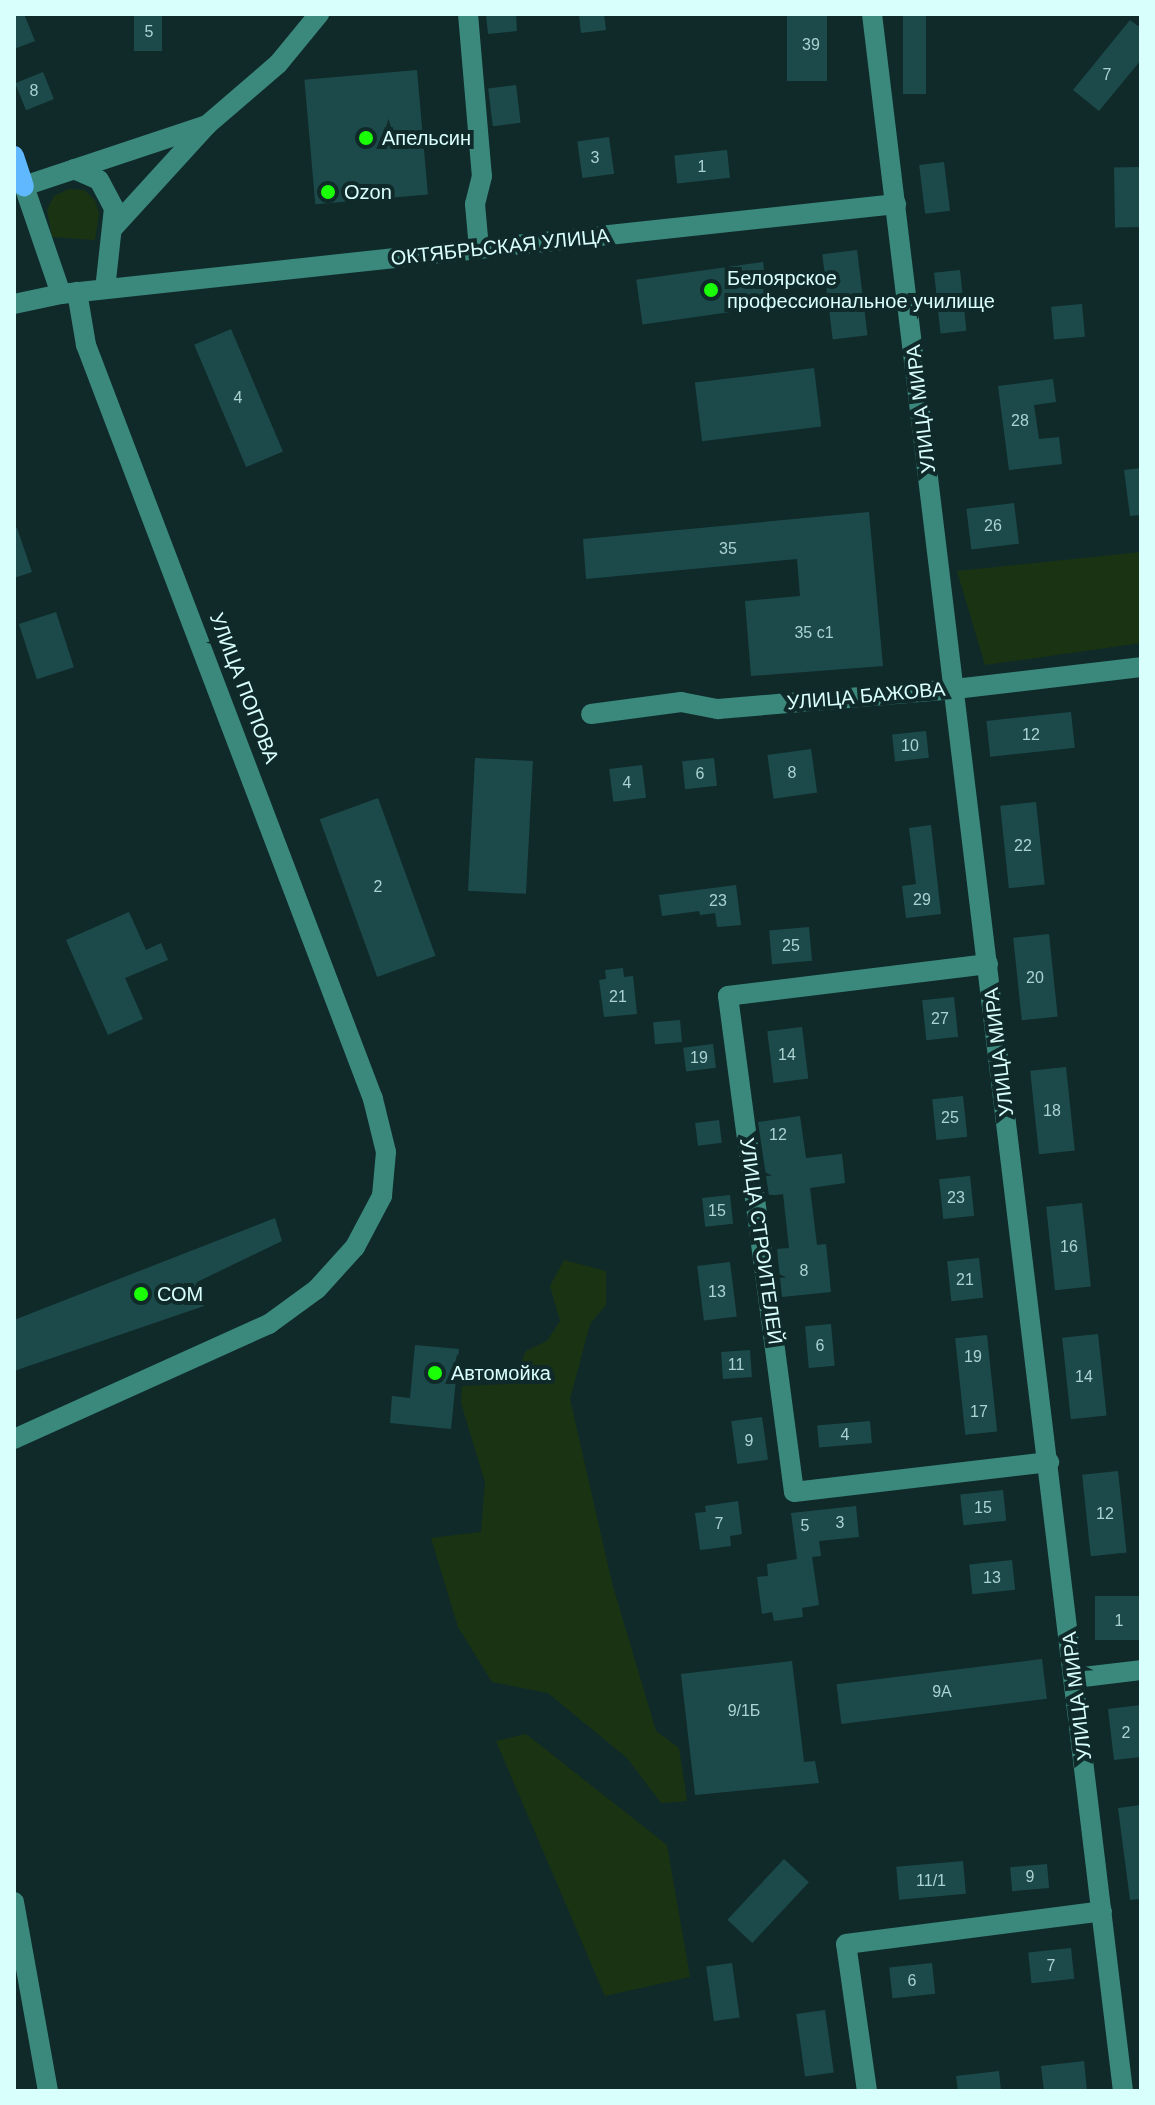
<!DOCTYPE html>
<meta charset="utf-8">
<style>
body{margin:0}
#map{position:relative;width:1155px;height:2105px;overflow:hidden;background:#102a29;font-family:Arial,sans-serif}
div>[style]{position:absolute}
.green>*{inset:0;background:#1a3413}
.building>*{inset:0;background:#1c4a4b;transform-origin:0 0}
.minor>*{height:20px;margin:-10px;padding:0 10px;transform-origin:10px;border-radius:10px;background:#3b897d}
.major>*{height:20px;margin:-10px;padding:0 10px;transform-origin:10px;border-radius:10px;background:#60b9ff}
.dots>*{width:22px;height:22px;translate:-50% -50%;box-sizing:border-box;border:4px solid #102a29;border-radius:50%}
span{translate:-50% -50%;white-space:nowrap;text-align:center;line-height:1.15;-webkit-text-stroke:8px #102a29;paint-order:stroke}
.number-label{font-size:16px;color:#aad2d0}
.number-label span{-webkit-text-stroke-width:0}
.poi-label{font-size:20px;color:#d9fffc}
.left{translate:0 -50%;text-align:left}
.street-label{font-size:20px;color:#d9fffc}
.frame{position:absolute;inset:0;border:16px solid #d9fffc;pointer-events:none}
</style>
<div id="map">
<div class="green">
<div style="clip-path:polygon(69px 189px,84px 190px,95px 200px,99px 214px,95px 240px,52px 237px,47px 210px,54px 196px)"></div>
<div style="clip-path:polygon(1141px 552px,1141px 643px,985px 665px,957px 571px)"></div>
<div style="clip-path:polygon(564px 1260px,606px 1271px,606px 1305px,590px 1324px,570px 1399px,612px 1583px,656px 1731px,679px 1748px,687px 1801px,661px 1803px,627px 1758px,548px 1693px,492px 1682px,458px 1627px,431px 1538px,481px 1532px,485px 1482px,461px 1403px,462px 1386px,512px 1384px,526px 1351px,547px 1341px,560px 1321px,550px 1286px)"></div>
<div style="clip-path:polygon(526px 1734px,667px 1845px,690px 1977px,605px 1996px,496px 1741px)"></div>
</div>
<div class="building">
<div style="clip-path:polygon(14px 14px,24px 14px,35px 41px,14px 49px)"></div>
<div style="left:134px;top:14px;width:28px;height:37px"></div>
<div style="clip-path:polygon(486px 14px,516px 14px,517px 31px,488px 34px)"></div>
<div style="clip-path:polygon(579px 14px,604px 14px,606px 30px,581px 33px)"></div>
<div style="left:787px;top:14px;width:40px;height:67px"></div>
<div style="left:903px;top:14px;width:23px;height:80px"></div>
<div style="clip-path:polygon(1130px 20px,1141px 28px,1141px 60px,1099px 111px,1073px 90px)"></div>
<div style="left:417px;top:70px;width:125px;height:113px;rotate:85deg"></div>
<div style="left:43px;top:72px;width:29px;height:30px;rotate:68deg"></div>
<div style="left:516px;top:85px;width:38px;height:28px;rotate:83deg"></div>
<div style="left:609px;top:137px;width:37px;height:32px;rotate:82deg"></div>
<div style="left:727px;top:150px;width:28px;height:53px;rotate:84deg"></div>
<div style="left:944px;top:162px;width:49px;height:25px;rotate:83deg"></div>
<div style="left:1140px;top:167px;width:60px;height:26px;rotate:89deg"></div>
<div style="left:857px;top:250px;width:86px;height:35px;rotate:83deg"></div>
<div style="left:763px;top:262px;width:45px;height:128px;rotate:82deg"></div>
<div style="left:960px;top:270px;width:61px;height:26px;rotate:84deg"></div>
<div style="left:1082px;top:304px;width:33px;height:31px;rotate:85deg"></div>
<div style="left:231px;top:329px;width:133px;height:40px;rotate:67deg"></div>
<div style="left:814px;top:368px;width:59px;height:120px;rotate:83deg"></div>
<div style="clip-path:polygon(1053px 379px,1056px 402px,1034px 405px,1039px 439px,1059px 437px,1062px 464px,1009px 470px,998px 386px)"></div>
<div style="clip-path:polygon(1141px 468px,1141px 515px,1130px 516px,1124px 470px)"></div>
<div style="left:1014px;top:503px;width:41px;height:48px;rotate:83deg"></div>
<div style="clip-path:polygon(869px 512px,883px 666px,751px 676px,745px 601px,800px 596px,797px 559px,586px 579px,583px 539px)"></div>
<div style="clip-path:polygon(17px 528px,32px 572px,14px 578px,14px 529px)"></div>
<div style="left:56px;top:612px;width:58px;height:39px;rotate:72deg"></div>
<div style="left:1071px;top:712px;width:36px;height:85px;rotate:84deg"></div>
<div style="left:926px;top:731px;width:27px;height:34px;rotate:84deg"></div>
<div style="left:811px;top:749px;width:44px;height:44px;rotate:82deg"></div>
<div style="left:475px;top:758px;width:58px;height:133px;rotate:3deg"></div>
<div style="left:714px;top:758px;width:28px;height:32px;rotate:84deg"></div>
<div style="left:642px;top:765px;width:33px;height:33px;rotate:83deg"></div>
<div style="left:378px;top:798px;width:168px;height:62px;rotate:70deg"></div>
<div style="left:1036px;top:802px;width:83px;height:36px;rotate:84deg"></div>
<div style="clip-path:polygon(931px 825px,941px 914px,906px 918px,902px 886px,916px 884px,909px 828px)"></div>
<div style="clip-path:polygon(736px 885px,741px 925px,717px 927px,715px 913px,700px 915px,699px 911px,662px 916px,659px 895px)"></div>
<div style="clip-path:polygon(129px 912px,146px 950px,161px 943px,168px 960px,125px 978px,143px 1019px,108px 1035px,66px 940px)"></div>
<div style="left:809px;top:927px;width:34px;height:40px;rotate:85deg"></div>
<div style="left:1049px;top:934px;width:83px;height:36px;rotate:84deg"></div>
<div style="clip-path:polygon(623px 968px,624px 977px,633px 976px,637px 1014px,604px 1017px,599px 980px,606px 979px,605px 970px)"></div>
<div style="left:954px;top:997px;width:40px;height:32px;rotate:84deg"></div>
<div style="left:680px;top:1020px;width:22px;height:27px;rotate:85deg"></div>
<div style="left:802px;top:1027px;width:52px;height:35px;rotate:83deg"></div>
<div style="left:713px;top:1044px;width:24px;height:30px;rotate:83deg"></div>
<div style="left:1066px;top:1067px;width:84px;height:36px;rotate:84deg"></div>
<div style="left:963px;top:1096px;width:41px;height:31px;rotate:84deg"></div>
<div style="clip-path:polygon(800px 1116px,806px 1158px,842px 1154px,845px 1183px,810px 1188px,817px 1245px,826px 1244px,831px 1292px,782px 1297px,777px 1249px,789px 1248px,783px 1194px,769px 1196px,758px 1122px)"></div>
<div style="left:719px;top:1120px;width:23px;height:24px;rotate:83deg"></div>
<div style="left:970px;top:1176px;width:40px;height:31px;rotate:84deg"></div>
<div style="left:730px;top:1195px;width:29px;height:28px;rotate:84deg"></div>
<div style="left:1082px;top:1203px;width:84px;height:36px;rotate:84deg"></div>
<div style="clip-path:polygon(275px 1218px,282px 1241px,197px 1282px,204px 1306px,14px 1371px,14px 1320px)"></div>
<div style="left:979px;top:1258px;width:40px;height:32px;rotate:84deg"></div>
<div style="left:730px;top:1262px;width:55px;height:33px;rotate:83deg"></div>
<div style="left:831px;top:1324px;width:42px;height:26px;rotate:85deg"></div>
<div style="left:1098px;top:1334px;width:82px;height:36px;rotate:84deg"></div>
<div style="left:987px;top:1335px;width:97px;height:32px;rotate:84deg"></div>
<div style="clip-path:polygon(415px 1345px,459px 1349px,451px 1429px,390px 1423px,392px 1396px,410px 1398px)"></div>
<div style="left:750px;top:1350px;width:27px;height:29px;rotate:86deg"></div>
<div style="left:762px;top:1417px;width:43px;height:31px;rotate:82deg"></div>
<div style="left:870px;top:1421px;width:22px;height:53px;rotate:85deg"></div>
<div style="left:1118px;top:1471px;width:82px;height:36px;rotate:84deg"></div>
<div style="left:1003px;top:1490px;width:31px;height:43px;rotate:84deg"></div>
<div style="clip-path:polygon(738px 1501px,742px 1534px,730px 1536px,731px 1546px,700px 1550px,695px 1513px,706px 1512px,705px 1506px)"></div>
<div style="clip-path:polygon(856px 1506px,859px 1537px,819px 1541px,821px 1556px,812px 1557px,819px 1605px,802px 1608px,803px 1617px,774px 1621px,772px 1612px,762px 1614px,757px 1577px,768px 1576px,767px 1564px,797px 1559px,791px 1513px)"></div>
<div style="left:1012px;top:1560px;width:30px;height:43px;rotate:84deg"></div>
<div style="left:1141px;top:1596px;width:44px;height:46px;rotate:90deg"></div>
<div style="left:1042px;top:1659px;width:40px;height:207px;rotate:83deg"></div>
<div style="clip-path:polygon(792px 1661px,804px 1762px,815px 1761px,819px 1783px,695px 1795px,681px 1674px)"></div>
<div style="clip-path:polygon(1141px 1705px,1141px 1757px,1114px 1760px,1108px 1709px)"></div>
<div style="clip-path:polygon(1141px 1805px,1141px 1899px,1130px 1900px,1118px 1808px)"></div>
<div style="left:784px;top:1859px;width:34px;height:83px;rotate:43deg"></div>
<div style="left:963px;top:1861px;width:33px;height:67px;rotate:85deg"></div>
<div style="left:1047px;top:1864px;width:24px;height:37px;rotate:85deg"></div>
<div style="left:1071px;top:1948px;width:31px;height:43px;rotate:84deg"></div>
<div style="left:732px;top:1963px;width:55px;height:26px;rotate:82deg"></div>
<div style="left:932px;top:1963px;width:31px;height:43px;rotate:84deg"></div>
<div style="left:825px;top:2010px;width:63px;height:29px;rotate:82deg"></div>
<div style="clip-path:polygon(1084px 2061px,1087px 2091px,1044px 2091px,1041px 2066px)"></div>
<div style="clip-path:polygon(999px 2071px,1001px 2091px,958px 2091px,956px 2076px)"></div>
</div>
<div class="minor">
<div style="left:468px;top:14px;width:163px;rotate:85.1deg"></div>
<div style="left:482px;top:176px;width:29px;rotate:104deg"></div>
<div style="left:475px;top:204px;width:45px;rotate:84.9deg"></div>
<div style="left:872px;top:14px;width:2092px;rotate:83.11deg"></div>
<div style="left:207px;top:125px;width:193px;rotate:161.6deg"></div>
<div style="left:24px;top:186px;width:114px;rotate:71.1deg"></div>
<div style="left:61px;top:294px;width:840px;rotate:-6.15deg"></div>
<div style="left:74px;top:169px;width:27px;rotate:24deg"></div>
<div style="left:99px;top:180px;width:32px;rotate:62deg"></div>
<div style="left:114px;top:208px;width:81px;rotate:96.3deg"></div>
<div style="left:114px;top:227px;width:138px;rotate:-47.6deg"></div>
<div style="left:207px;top:125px;width:94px;rotate:-40.7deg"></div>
<div style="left:278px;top:64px;width:65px;rotate:-50.6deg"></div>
<div style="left:14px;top:304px;width:48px;rotate:-12deg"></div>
<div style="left:591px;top:714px;width:91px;rotate:-7.6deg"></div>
<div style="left:681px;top:702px;width:38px;rotate:11deg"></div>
<div style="left:718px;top:709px;width:238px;rotate:-4.8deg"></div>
<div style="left:955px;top:689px;width:187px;rotate:-6.7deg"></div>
<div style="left:988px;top:964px;width:262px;rotate:173deg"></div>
<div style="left:728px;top:996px;width:500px;rotate:82.42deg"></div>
<div style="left:794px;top:1492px;width:257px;rotate:-6.7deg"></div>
<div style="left:14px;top:1439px;width:280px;rotate:-24.3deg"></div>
<div style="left:269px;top:1324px;width:59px;rotate:-36.1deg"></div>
<div style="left:317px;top:1289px;width:57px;rotate:-47.9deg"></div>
<div style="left:355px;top:1247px;width:58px;rotate:-62.1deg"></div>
<div style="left:382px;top:1196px;width:44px;rotate:-84.8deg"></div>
<div style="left:386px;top:1152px;width:55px;rotate:-103.8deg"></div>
<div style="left:373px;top:1099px;width:807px;rotate:-110.84deg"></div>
<div style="left:86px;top:345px;width:54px;rotate:-99.6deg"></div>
<div style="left:1075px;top:1678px;width:66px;rotate:-6.9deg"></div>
<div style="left:14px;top:1902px;width:192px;rotate:79.8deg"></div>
<div style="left:867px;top:2091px;width:148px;rotate:-98.1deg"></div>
<div style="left:846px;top:1944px;width:258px;rotate:-7.3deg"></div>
</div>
<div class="major">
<div style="left:14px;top:156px;width:32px;rotate:72deg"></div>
</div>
<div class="dots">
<div style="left:366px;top:138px;background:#1aff05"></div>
<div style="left:328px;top:192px;background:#1aff05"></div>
<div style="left:711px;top:290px;background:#1aff05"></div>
<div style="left:141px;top:1294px;background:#1aff05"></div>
<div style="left:435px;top:1373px;background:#1aff05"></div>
</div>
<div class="number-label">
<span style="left:149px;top:32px">5</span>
<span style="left:811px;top:45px">39</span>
<span style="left:1107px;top:75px">7</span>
<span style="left:34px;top:91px">8</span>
<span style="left:595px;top:158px">3</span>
<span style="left:702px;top:167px">1</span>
<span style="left:238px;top:398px">4</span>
<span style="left:1020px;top:421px">28</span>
<span style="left:993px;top:526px">26</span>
<span style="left:728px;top:549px">35</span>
<span style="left:814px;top:633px">35 с1</span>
<span style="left:1031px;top:735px">12</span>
<span style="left:910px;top:746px">10</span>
<span style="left:792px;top:773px">8</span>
<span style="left:700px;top:774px">6</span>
<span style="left:627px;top:783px">4</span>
<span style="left:1023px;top:846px">22</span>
<span style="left:378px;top:887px">2</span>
<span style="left:922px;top:900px">29</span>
<span style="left:718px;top:901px">23</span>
<span style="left:791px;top:946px">25</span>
<span style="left:1035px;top:978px">20</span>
<span style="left:618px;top:997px">21</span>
<span style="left:940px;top:1019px">27</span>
<span style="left:787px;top:1055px">14</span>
<span style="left:699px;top:1058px">19</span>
<span style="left:1052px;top:1111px">18</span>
<span style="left:950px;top:1118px">25</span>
<span style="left:778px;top:1135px">12</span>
<span style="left:956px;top:1198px">23</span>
<span style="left:717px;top:1211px">15</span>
<span style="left:1069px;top:1247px">16</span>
<span style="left:804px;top:1271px">8</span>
<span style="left:965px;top:1280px">21</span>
<span style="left:717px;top:1292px">13</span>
<span style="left:820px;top:1346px">6</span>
<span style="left:973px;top:1357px">19</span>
<span style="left:736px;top:1365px">11</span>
<span style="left:1084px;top:1377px">14</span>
<span style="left:979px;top:1412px">17</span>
<span style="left:845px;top:1435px">4</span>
<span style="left:749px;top:1441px">9</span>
<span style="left:983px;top:1508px">15</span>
<span style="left:1105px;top:1514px">12</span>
<span style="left:840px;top:1523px">3</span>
<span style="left:719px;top:1524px">7</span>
<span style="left:805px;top:1526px">5</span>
<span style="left:992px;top:1578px">13</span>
<span style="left:1119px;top:1621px">1</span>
<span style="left:942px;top:1692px">9А</span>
<span style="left:744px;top:1711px">9/1Б</span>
<span style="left:1126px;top:1733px">2</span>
<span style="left:1030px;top:1877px">9</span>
<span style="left:931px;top:1881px">11/1</span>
<span style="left:1051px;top:1966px">7</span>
<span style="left:912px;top:1981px">6</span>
</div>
<div class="poi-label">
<span class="left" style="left:382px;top:138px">Апельсин</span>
<span class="left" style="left:344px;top:192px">Ozon</span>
<span class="left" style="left:727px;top:290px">Белоярское<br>профессиональное училище</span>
<span class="left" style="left:157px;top:1294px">СОМ</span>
<span class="left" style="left:451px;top:1373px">Автомойка</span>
</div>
<div class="street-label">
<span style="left:500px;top:247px;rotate:-6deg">ОКТЯБРЬСКАЯ УЛИЦА</span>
<span style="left:921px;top:409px;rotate:-97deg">УЛИЦА МИРА</span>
<span style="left:244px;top:688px;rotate:69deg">УЛИЦА ПОПОВА</span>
<span style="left:866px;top:696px;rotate:-5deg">УЛИЦА БАЖОВА</span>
<span style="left:999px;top:1052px;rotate:-97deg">УЛИЦА МИРА</span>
<span style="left:761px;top:1241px;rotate:82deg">УЛИЦА СТРОИТЕЛЕЙ</span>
<span style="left:1077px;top:1696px;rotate:-97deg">УЛИЦА МИРА</span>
</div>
<div class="frame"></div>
</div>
